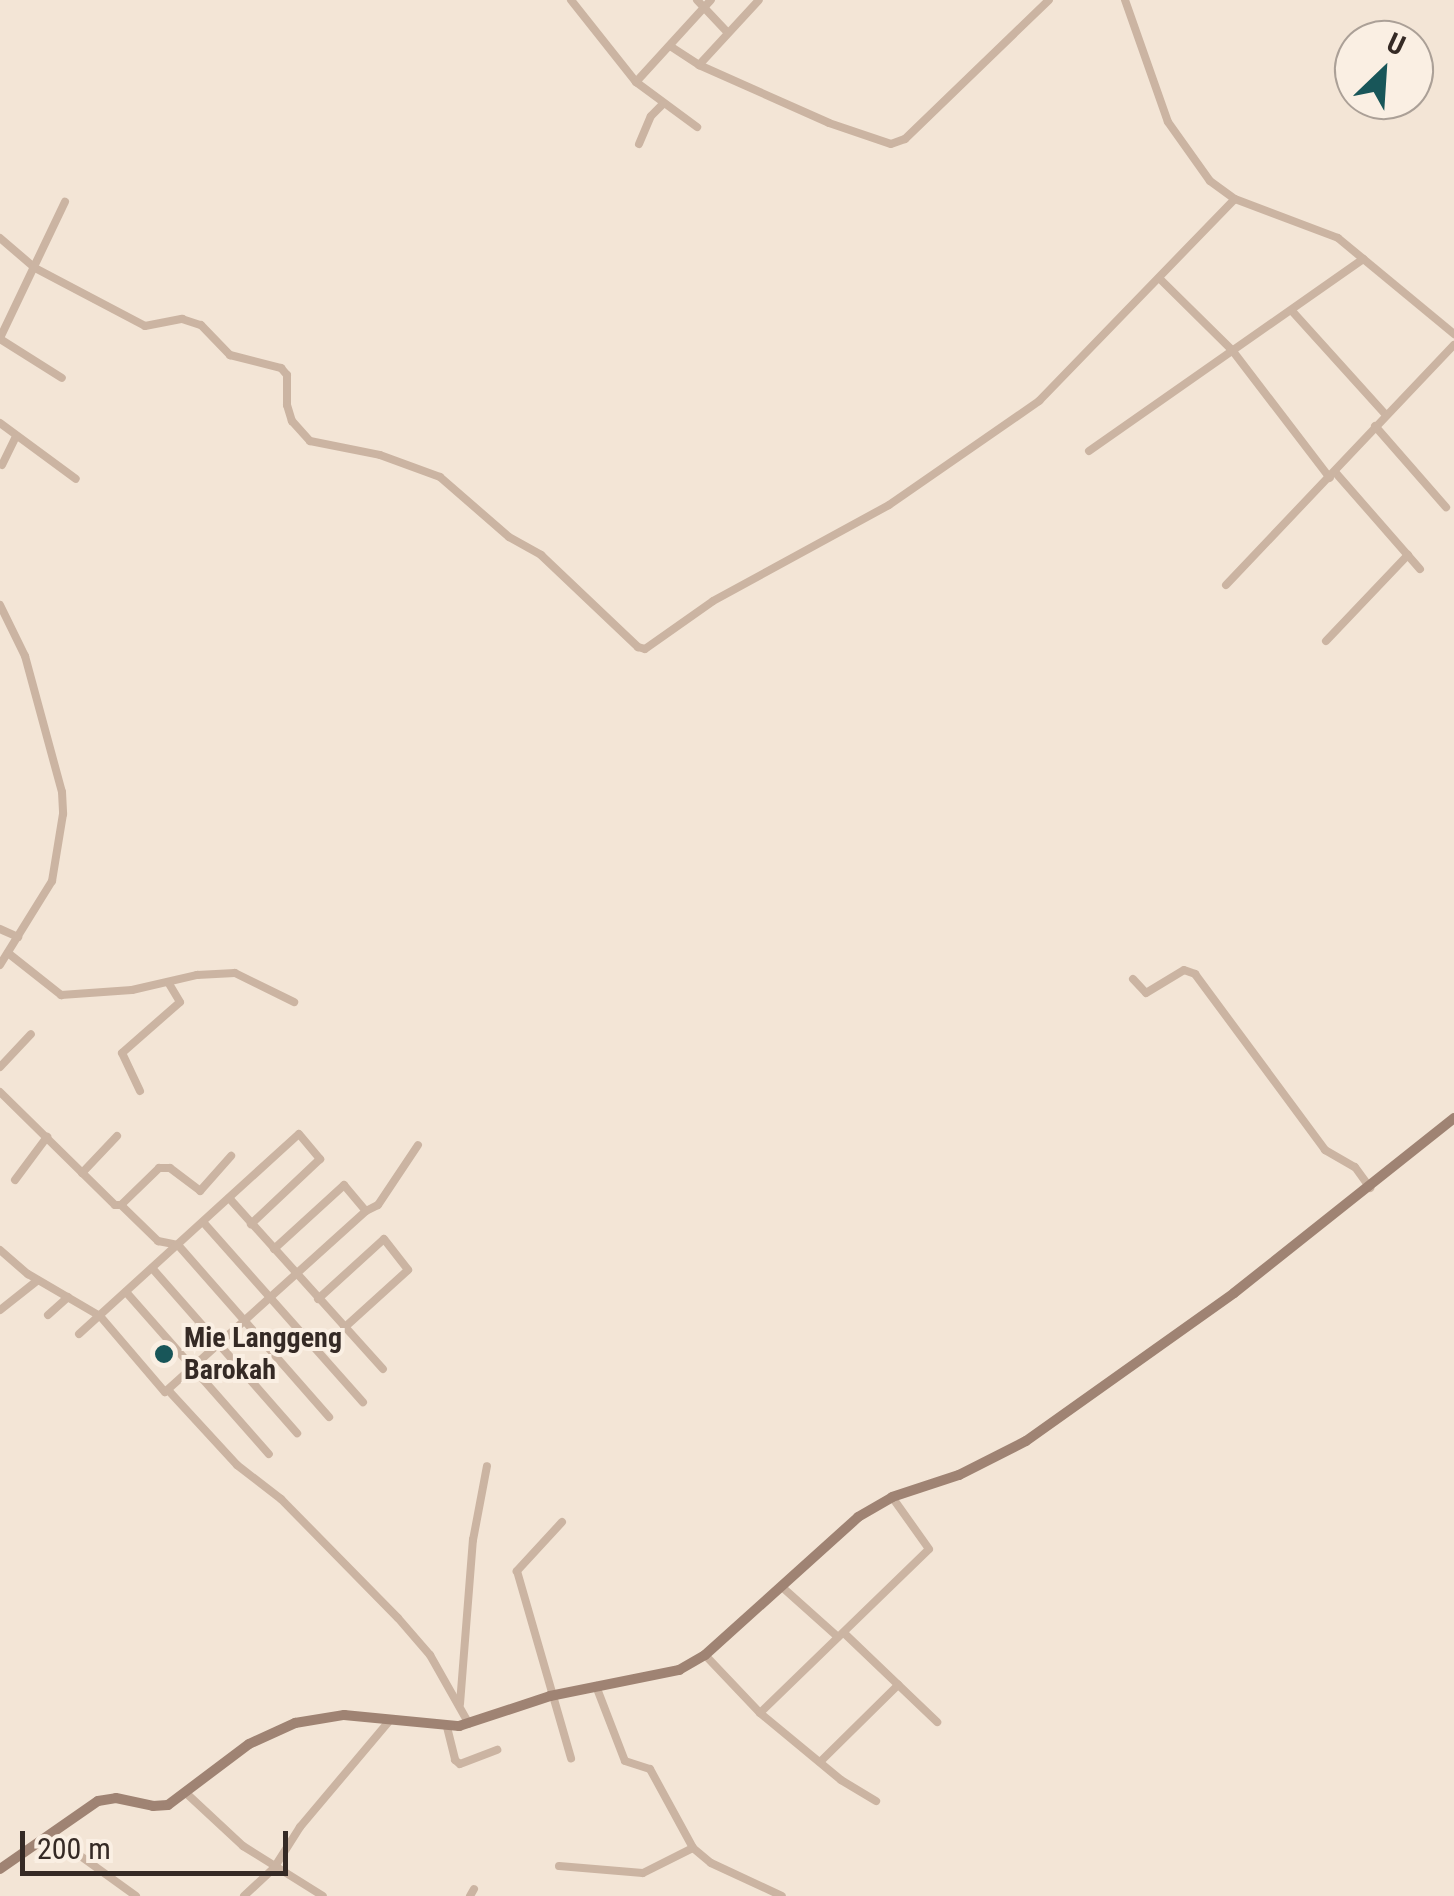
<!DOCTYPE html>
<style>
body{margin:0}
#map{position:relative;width:1454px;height:1896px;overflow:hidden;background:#f3e5d6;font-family:"Roboto Condensed",sans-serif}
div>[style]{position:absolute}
.minor>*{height:8px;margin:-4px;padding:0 4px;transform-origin:4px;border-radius:4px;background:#cbb4a2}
.secondary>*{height:10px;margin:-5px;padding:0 5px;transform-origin:5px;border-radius:5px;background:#9f8373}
.dots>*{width:28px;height:28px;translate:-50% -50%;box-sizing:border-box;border:5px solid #faefe3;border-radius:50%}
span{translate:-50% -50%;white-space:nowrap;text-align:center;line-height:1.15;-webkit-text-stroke:8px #faefe3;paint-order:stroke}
.poi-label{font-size:28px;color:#352a25;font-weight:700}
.left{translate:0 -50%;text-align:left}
.north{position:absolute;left:1334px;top:20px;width:100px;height:100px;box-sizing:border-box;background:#faefe3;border:2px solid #aba097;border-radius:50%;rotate:25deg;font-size:28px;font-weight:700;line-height:40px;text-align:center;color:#352a25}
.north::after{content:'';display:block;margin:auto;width:35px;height:45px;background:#185659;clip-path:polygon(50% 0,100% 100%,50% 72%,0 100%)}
.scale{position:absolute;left:20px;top:1831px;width:268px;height:45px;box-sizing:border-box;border:5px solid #352a25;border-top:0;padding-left:12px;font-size:30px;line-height:35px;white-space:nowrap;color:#352a25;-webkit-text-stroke:8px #faefe3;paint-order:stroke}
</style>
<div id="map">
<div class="minor">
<div style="left:571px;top:0;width:105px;rotate:51.6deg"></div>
<div style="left:636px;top:82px;width:76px;rotate:36.4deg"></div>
<div style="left:697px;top:0;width:45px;rotate:46.8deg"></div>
<div style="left:1125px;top:0;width:129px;rotate:70.6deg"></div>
<div style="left:1168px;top:122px;width:72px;rotate:54.6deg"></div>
<div style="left:1210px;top:181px;width:31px;rotate:36deg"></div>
<div style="left:1235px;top:199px;width:110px;rotate:20.7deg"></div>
<div style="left:1338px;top:238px;width:151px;rotate:39.6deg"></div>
<div style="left:670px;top:46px;width:35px;rotate:33deg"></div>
<div style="left:699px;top:65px;width:142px;rotate:24deg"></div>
<div style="left:829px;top:123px;width:65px;rotate:18.7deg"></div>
<div style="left:891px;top:144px;width:15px;rotate:-20deg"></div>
<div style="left:905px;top:139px;width:200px;rotate:-44deg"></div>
<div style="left:699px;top:65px;width:88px;rotate:-47.3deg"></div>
<div style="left:636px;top:82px;width:111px;rotate:-47.6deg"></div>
<div style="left:639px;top:144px;width:30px;rotate:-67deg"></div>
<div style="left:651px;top:116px;width:16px;rotate:-45deg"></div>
<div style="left:0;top:238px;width:46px;rotate:40.6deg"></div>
<div style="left:35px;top:268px;width:124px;rotate:27.8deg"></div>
<div style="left:145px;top:326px;width:38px;rotate:-11deg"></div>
<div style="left:182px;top:319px;width:20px;rotate:18deg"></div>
<div style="left:201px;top:325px;width:42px;rotate:46deg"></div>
<div style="left:230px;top:355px;width:53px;rotate:14.3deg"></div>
<div style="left:281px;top:368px;width:9px;rotate:49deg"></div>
<div style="left:287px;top:375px;width:30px;rotate:90deg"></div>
<div style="left:287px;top:405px;width:17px;rotate:73deg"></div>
<div style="left:292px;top:421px;width:27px;rotate:48deg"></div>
<div style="left:310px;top:441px;width:71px;rotate:11.3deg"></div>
<div style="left:380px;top:455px;width:64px;rotate:20.1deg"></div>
<div style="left:440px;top:477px;width:91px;rotate:41deg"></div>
<div style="left:509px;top:537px;width:37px;rotate:29deg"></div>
<div style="left:541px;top:555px;width:134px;rotate:43.5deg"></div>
<div style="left:638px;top:647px;width:7px;rotate:16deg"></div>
<div style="left:645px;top:649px;width:83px;rotate:-35.2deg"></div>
<div style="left:713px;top:601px;width:200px;rotate:-28.6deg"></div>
<div style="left:889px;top:505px;width:183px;rotate:-34.7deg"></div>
<div style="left:1039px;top:401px;width:281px;rotate:-45.9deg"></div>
<div style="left:1159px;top:278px;width:103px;rotate:44.6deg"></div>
<div style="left:1232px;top:350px;width:161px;rotate:52.6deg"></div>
<div style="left:1292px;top:311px;width:140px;rotate:47.9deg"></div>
<div style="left:0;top:338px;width:151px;rotate:-64.5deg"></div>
<div style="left:0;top:339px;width:73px;rotate:32.2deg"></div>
<div style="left:0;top:423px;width:94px;rotate:36.4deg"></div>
<div style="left:1375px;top:426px;width:108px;rotate:48.8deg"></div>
<div style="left:1089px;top:451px;width:335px;rotate:-35deg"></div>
<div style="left:2px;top:465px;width:32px;rotate:-64deg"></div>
<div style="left:1335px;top:472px;width:129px;rotate:48.8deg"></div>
<div style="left:1226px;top:585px;width:331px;rotate:-46.5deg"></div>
<div style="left:0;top:605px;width:57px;rotate:63.9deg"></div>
<div style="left:25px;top:656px;width:141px;rotate:74.8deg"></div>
<div style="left:62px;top:792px;width:22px;rotate:87deg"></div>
<div style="left:63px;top:814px;width:68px;rotate:99.3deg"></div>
<div style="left:52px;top:881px;width:99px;rotate:121.8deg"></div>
<div style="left:1326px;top:641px;width:119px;rotate:-46.4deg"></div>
<div style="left:0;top:929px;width:20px;rotate:24deg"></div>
<div style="left:8px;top:953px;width:68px;rotate:38.4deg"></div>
<div style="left:61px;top:995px;width:71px;rotate:-4deg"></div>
<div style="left:132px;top:990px;width:67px;rotate:-13deg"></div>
<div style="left:197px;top:975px;width:38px;rotate:-3deg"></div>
<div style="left:235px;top:973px;width:66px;rotate:26.2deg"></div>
<div style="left:1133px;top:979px;width:19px;rotate:47deg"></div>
<div style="left:1146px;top:993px;width:44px;rotate:-31.2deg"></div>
<div style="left:1184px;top:970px;width:12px;rotate:20deg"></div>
<div style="left:1195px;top:974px;width:219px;rotate:53.5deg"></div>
<div style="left:1325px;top:1150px;width:34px;rotate:30deg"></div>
<div style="left:1355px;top:1167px;width:26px;rotate:54deg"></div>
<div style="left:0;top:1067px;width:45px;rotate:-46.8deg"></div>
<div style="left:140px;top:1091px;width:42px;rotate:-115.3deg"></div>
<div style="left:122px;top:1053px;width:77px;rotate:-41.3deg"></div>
<div style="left:180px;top:1002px;width:23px;rotate:-121deg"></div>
<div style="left:0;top:1092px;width:161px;rotate:44.5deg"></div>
<div style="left:115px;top:1205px;width:6px"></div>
<div style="left:121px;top:1205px;width:53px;rotate:-44.2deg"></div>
<div style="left:159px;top:1168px;width:11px"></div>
<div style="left:170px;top:1168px;width:38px;rotate:37deg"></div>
<div style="left:200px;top:1191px;width:47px;rotate:-48.5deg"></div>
<div style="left:82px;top:1173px;width:51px;rotate:-46.6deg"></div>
<div style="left:15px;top:1180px;width:54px;rotate:-53.3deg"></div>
<div style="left:229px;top:1198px;width:230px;rotate:48deg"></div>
<div style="left:121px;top:1205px;width:52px;rotate:44.2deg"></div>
<div style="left:158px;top:1241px;width:20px;rotate:11deg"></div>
<div style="left:178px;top:1245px;width:229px;rotate:48.7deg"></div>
<div style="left:203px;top:1222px;width:241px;rotate:48.4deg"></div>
<div style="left:274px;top:1249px;width:95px;rotate:-42.4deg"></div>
<div style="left:344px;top:1185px;width:34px;rotate:50deg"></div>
<div style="left:0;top:1250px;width:37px;rotate:41deg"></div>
<div style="left:28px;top:1274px;width:83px;rotate:30.3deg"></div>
<div style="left:100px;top:1316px;width:100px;rotate:49.5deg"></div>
<div style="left:165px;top:1392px;width:270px;rotate:-42deg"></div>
<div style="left:366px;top:1211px;width:13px;rotate:-27deg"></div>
<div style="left:378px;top:1205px;width:72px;rotate:-56.3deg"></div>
<div style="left:152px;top:1268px;width:220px;rotate:48.7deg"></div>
<div style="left:126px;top:1292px;width:216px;rotate:48.6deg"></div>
<div style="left:318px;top:1299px;width:89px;rotate:-42.3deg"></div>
<div style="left:384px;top:1239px;width:39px;rotate:52deg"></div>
<div style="left:408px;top:1270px;width:86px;rotate:137.8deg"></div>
<div style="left:0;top:1310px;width:48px;rotate:-38.3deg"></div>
<div style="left:48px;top:1315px;width:27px;rotate:-42deg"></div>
<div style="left:79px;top:1334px;width:297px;rotate:-42.3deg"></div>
<div style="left:299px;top:1134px;width:33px;rotate:50deg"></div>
<div style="left:320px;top:1159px;width:95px;rotate:136.7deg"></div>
<div style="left:168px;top:1390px;width:102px;rotate:47.4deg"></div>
<div style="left:237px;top:1465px;width:56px;rotate:37.7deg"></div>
<div style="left:281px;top:1499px;width:167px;rotate:45.5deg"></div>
<div style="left:398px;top:1618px;width:49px;rotate:49.1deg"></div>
<div style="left:430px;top:1655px;width:79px;rotate:60.5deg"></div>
<div style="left:562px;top:1522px;width:67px;rotate:132.6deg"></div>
<div style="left:517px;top:1571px;width:195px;rotate:73.9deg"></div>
<div style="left:782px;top:1587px;width:75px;rotate:41.8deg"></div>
<div style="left:844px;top:1633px;width:129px;rotate:43.7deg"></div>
<div style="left:705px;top:1655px;width:80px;rotate:46.5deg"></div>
<div style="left:760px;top:1713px;width:105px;rotate:39.6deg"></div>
<div style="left:841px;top:1780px;width:41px;rotate:31deg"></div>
<div style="left:596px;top:1686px;width:80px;rotate:68.9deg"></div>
<div style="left:625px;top:1761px;width:26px;rotate:18deg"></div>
<div style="left:650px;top:1769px;width:90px;rotate:61.4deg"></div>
<div style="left:693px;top:1848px;width:23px;rotate:40deg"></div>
<div style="left:711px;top:1863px;width:78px;rotate:24.9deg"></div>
<div style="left:460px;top:1704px;width:165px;rotate:-85.5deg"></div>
<div style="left:473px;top:1540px;width:75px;rotate:-79.3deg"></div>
<div style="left:760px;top:1713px;width:235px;rotate:-44.1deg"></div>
<div style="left:929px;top:1549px;width:64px;rotate:-125.4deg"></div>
<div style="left:447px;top:1727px;width:34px;rotate:76deg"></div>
<div style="left:455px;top:1760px;width:6px;rotate:39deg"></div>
<div style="left:460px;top:1764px;width:40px;rotate:-21deg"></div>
<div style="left:820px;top:1762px;width:110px;rotate:-44.6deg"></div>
<div style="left:186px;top:1793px;width:78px;rotate:42.9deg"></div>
<div style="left:243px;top:1846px;width:94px;rotate:32deg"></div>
<div style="left:50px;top:1834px;width:106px;rotate:35.8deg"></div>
<div style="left:559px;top:1866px;width:84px;rotate:4.8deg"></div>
<div style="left:643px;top:1873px;width:56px;rotate:-26.6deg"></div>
<div style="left:244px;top:1896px;width:41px;rotate:-43deg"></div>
<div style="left:274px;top:1868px;width:49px;rotate:-57.6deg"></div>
<div style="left:300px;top:1827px;width:141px;rotate:-49.9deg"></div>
<div style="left:470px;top:1896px;width:8px;rotate:-60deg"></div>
</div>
<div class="secondary">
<div style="left:0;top:1869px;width:119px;rotate:-34.8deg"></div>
<div style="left:98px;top:1801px;width:18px;rotate:-9deg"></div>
<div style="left:116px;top:1798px;width:38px;rotate:12deg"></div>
<div style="left:153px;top:1806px;width:15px;rotate:-4deg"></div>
<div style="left:168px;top:1805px;width:101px;rotate:-37deg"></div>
<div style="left:249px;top:1744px;width:51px;rotate:-24.5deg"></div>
<div style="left:295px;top:1723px;width:50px;rotate:-9.3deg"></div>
<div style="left:344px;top:1715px;width:116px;rotate:5.5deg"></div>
<div style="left:459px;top:1726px;width:96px;rotate:-18.2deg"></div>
<div style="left:550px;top:1696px;width:132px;rotate:-11.4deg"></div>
<div style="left:679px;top:1670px;width:30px;rotate:-30deg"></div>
<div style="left:705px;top:1655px;width:206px;rotate:-42deg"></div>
<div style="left:858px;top:1517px;width:39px;rotate:-30deg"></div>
<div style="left:892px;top:1497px;width:71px;rotate:-18.2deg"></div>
<div style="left:959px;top:1475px;width:75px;rotate:-26.9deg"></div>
<div style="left:1026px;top:1441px;width:255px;rotate:-35.4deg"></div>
<div style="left:1234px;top:1293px;width:281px;rotate:-38.5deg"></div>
</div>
<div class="dots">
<div style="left:164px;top:1354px;background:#185659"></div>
</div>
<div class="poi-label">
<span class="left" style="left:184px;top:1354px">Mie Langgeng<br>Barokah</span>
</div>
<div class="north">U</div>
<div class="scale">200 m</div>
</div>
